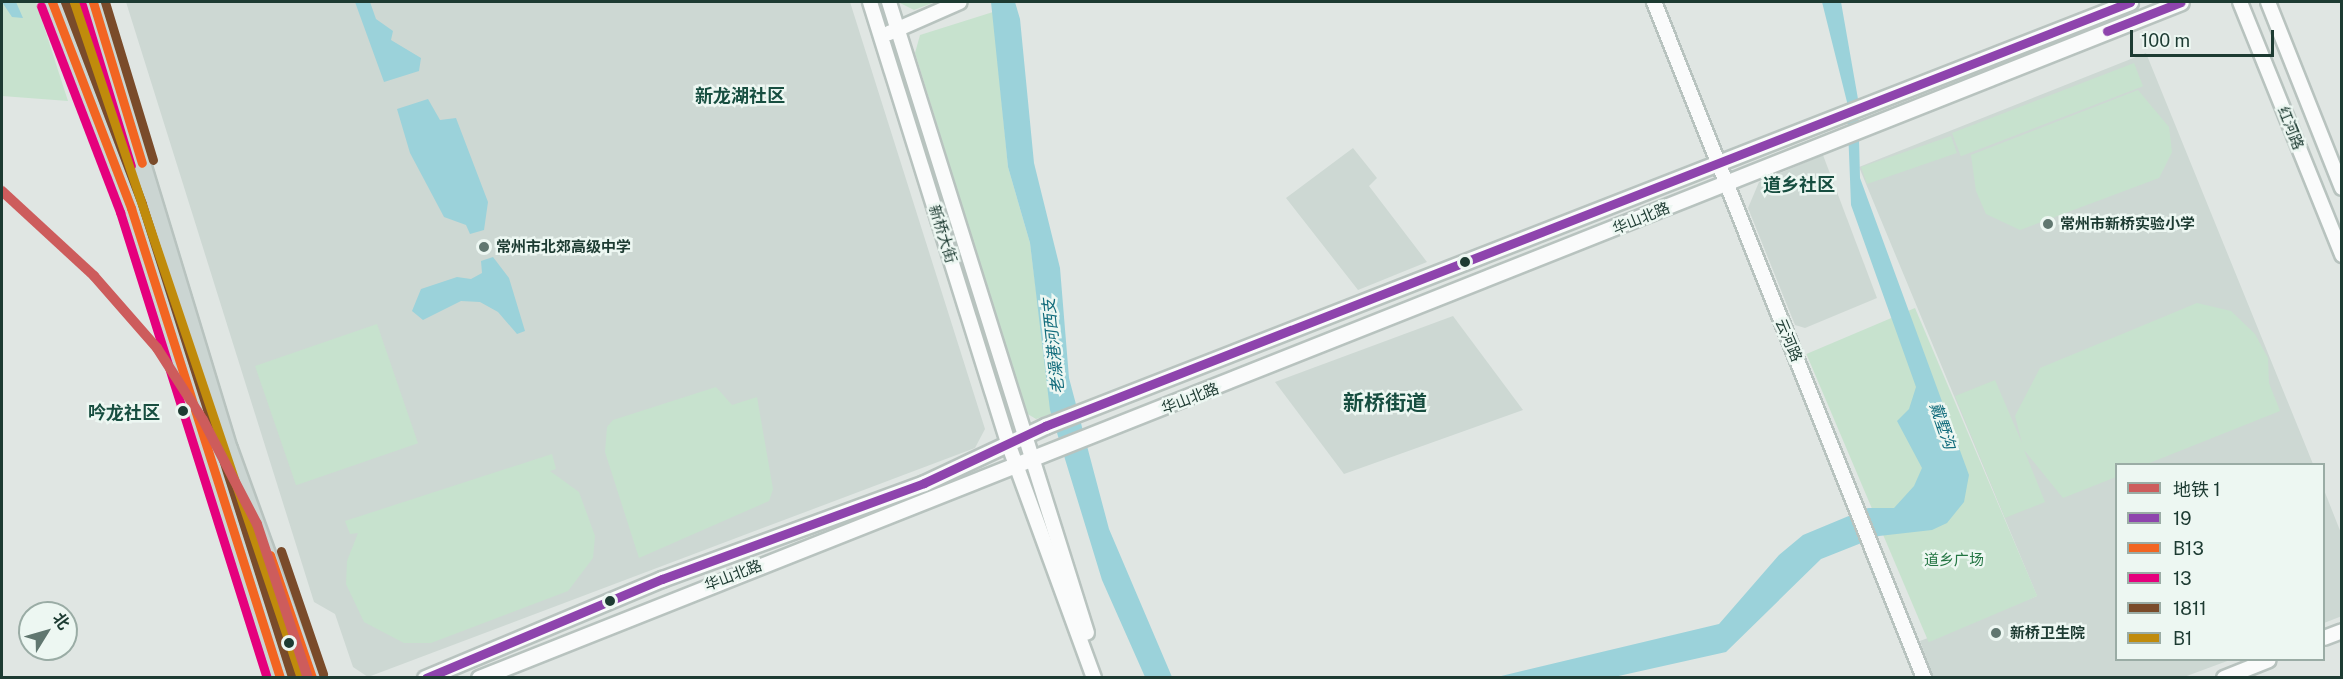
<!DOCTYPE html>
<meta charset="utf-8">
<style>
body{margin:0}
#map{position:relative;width:2343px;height:679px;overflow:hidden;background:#e0e6e3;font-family:"Public Sans","Noto Sans SC",sans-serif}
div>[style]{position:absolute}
.built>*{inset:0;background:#cdd8d3}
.green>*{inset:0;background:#c7e2ce;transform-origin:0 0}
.water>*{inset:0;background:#9bd2da}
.roads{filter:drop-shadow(2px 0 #b8c3bf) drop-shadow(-2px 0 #b8c3bf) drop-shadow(0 2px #b8c3bf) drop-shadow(0 -2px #b8c3bf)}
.tertiary>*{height:14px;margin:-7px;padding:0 7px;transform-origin:7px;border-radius:7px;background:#fafbfb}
.secondary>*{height:15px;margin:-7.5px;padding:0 7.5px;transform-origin:7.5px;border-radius:7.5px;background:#fafbfb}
.primary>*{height:16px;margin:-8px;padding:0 8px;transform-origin:8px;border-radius:8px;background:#cbd5d2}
.bus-1>*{height:9px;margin:-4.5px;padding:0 4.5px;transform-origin:4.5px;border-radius:4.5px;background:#8e44ad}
.bus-2>*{height:9px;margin:-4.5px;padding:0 4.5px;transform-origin:4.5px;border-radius:4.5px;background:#f26522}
.bus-3>*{height:9px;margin:-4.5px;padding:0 4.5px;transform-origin:4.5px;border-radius:4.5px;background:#e5007d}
.bus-4>*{height:9px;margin:-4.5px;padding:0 4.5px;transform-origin:4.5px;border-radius:4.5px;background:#7a4b2a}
.bus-5>*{height:9px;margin:-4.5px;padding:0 4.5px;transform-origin:4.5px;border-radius:4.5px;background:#c08b0c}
.metro-1>*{height:10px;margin:-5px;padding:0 5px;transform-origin:5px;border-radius:5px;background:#cd5c5c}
.dots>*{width:16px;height:16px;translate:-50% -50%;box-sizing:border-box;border:3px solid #edf7f2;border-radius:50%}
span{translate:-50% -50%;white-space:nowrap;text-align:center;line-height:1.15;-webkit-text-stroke:5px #edf7f2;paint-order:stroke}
.street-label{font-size:15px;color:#1d3b32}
.poi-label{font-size:15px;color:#1d3b32;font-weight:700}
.left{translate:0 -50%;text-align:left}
.park-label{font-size:15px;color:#237542}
.water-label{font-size:16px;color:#126c7c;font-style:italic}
.quarter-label{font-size:18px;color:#174e40;font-weight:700}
.district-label{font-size:21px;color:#174e40;font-weight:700}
.frame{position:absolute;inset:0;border:3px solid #1d3b32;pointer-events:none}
.legend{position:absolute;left:2115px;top:463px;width:210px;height:198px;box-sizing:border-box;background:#edf7f2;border:2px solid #9aaca5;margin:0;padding:8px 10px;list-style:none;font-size:18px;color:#1d3b32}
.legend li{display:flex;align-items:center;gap:12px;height:30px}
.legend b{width:30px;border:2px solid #9aaca5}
.north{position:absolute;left:18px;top:601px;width:60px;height:60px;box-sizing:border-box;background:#edf7f2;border:2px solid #9aaca5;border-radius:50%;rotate:53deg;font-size:16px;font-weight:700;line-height:24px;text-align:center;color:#1d3b32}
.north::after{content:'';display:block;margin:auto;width:21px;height:27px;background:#617770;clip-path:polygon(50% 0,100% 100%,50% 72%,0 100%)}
.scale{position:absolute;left:2130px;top:30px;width:144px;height:27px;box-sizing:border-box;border:3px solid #1d3b32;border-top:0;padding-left:8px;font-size:18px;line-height:21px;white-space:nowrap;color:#1d3b32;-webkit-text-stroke:4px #edf7f2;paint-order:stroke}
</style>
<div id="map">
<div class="built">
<div style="clip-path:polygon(126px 2px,850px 2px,985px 429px,975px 448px,368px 677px,353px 667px,335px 614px,314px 602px)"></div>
<div style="clip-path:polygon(2146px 53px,2313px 464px,2116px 464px,2116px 660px,2230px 660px,2184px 677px,1933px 677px,1920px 641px,2037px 596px,1859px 167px)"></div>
<div style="clip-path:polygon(1353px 148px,1377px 178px,1369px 186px,1427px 262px,1358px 290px,1286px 198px)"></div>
<div style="clip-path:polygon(1823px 155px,1877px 298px,1805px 328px,1795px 325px,1748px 208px,1759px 182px)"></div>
<div style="clip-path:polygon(1453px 316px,1523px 410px,1344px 474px,1275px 382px)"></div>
<div style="clip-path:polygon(2324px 490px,2341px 533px,2342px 616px,2324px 623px)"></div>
</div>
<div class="green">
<div style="clip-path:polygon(2px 2px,36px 2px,68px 101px,2px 96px)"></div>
<div style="clip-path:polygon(898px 2px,935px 2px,914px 10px)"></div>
<div style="clip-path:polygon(993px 12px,1008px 167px,1030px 243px,1052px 414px,1036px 419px,1026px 413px,915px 53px,920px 35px)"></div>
<div style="left:2134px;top:63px;width:25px;height:195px;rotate:69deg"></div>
<div style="clip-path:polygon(2138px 90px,2169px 127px,2172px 152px,2159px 178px,2020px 230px,1986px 214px,1976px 191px,1971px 155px)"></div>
<div style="left:1951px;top:136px;width:18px;height:95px;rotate:71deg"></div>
<div style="clip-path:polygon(2197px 303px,2231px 311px,2255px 334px,2268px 358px,2269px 383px,2280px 411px,2147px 464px,2116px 464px,2116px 477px,2063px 498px,2024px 450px,2045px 502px,2005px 518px,1955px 396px,1995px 380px,2022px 443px,2015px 416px,2040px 368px)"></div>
<div style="left:1915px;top:308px;width:313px;height:118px;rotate:67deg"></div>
<div style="left:377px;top:324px;width:126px;height:129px;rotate:71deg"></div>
<div style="clip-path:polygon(716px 387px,732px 405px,757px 397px,773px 489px,769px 501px,639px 558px,605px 452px,607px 427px,613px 420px)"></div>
<div style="clip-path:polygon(552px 454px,556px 469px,550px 471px,579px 492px,595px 536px,593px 558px,568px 591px,431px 643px,404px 643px,364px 622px,346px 584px,347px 561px,358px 533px,350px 534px,345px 521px)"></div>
</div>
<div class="water">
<div style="clip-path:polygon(2px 2px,16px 2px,23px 18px,12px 17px)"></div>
<div style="clip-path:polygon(355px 2px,370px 2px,376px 19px,393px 31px,391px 40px,421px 58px,419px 71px,384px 82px)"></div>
<div style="clip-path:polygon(991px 2px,1015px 2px,1020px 19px,1034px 163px,1060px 268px,1069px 378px,1109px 529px,1172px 677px,1145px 677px,1102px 580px,1050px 410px,1030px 243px,1008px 167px)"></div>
<div style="clip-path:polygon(1822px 2px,1841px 2px,1858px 99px,1860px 178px,1969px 475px,1964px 502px,1947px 523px,1932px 530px,1879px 536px,1821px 559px,1726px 652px,1614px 677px,1493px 678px,1719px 624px,1779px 555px,1803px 535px,1868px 508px,1894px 508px,1914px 486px,1922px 468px,1897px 421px,1909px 409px,1916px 387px,1851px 205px,1847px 102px)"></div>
<div style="clip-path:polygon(428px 99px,440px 120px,456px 118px,488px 202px,484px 230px,470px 234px,466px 225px,444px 217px,410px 153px,397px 109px)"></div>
<div style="clip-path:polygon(493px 257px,509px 278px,525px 331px,517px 334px,498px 312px,480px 302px,461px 301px,423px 320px,412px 311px,421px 289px,457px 277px,471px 279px,482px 273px,481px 261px)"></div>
</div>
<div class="roads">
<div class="tertiary">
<div style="left:870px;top:2px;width:462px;rotate:72.6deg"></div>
<div style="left:1008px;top:443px;width:250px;rotate:69.9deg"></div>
<div style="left:889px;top:2px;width:661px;rotate:72.58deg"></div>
<div style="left:1654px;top:2px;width:728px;rotate:68.23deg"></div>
<div style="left:2240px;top:2px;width:273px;rotate:68deg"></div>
<div style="left:2268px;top:2px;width:200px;rotate:68.3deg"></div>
<div style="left:889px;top:33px;width:77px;rotate:-23.6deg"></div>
<div style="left:2324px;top:638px;width:19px;rotate:-21deg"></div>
<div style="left:2224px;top:678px;width:48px;rotate:-21.8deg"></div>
</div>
<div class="secondary">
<div style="left:425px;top:678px;width:257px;rotate:-22.7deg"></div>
<div style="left:662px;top:579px;width:279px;rotate:-20.1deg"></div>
<div style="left:924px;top:483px;width:134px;rotate:-25.2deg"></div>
<div style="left:1045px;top:426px;width:1165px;rotate:-21.34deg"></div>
<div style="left:479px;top:678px;width:1831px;rotate:-21.66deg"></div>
</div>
<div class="primary">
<div style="left:52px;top:2px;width:221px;rotate:69deg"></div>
<div style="left:131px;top:208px;width:493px;rotate:72.4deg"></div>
<div style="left:93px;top:2px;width:467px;rotate:73.1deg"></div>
<div style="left:229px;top:449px;width:244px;rotate:70.1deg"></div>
</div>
</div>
<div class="bus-1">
<div style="left:2107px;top:31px;width:79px;rotate:-21.4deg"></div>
<div style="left:426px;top:678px;width:256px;rotate:-22.8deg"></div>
<div style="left:662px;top:579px;width:279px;rotate:-20.1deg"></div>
<div style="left:924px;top:483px;width:134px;rotate:-25.2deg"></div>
<div style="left:1045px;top:426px;width:1165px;rotate:-21.34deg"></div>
</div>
<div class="bus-2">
<div style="left:52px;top:2px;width:221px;rotate:69deg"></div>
<div style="left:131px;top:208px;width:493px;rotate:72.4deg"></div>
<div style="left:93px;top:2px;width:168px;rotate:73.1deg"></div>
<div style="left:270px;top:555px;width:130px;rotate:71.1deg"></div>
</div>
<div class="bus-3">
<div style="left:82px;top:5px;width:168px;rotate:73.1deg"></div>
<div style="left:41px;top:6px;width:221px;rotate:69deg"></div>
<div style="left:120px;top:212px;width:489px;rotate:72.5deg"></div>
<div style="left:259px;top:559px;width:126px;rotate:71.4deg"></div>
</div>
<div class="bus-4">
<div style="left:65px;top:2px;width:216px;rotate:69.1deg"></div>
<div style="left:142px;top:204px;width:493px;rotate:72.4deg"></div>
<div style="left:105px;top:2px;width:165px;rotate:73.1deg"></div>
<div style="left:281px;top:551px;width:130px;rotate:71.1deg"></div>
</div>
<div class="bus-5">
<div style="left:74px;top:2px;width:713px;rotate:71.44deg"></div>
</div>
<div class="metro-1">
<div style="left:2px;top:191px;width:125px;rotate:42.7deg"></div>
<div style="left:94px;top:276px;width:96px;rotate:48.8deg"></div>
<div style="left:157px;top:348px;width:85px;rotate:57.4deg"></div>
<div style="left:203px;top:420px;width:117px;rotate:62.6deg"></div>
<div style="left:257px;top:524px;width:162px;rotate:71.7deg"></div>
</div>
<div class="dots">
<div style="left:2048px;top:224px;background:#617770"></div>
<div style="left:484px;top:247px;background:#617770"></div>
<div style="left:1465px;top:262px;background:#1d3b32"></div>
<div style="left:183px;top:411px;background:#1d3b32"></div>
<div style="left:610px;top:601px;background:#1d3b32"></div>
<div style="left:1996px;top:633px;background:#617770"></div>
<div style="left:289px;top:643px;background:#1d3b32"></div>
</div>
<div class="street-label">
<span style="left:2291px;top:128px;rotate:68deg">红河路</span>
<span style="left:1641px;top:218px;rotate:-22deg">华山北路</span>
<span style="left:943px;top:234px;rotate:73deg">新桥大街</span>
<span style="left:1789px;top:340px;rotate:67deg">云河路</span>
<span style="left:1190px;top:398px;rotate:-21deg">华山北路</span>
<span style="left:733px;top:575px;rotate:-21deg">华山北路</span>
</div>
<div class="poi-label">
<span class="left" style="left:2060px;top:224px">常州市新桥实验小学</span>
<span class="left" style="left:496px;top:247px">常州市北郊高级中学</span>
<span class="left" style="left:2010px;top:633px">新桥卫生院</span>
</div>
<div class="park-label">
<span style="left:1954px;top:560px">道乡广场</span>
</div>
<div class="water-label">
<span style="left:1054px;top:346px;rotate:-96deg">老澡港河西支</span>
<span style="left:1942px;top:426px;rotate:71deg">戴墅沟</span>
</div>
<div class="quarter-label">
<span style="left:740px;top:96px">新龙湖社区</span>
<span style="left:1799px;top:185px">道乡社区</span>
<span style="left:124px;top:413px">吟龙社区</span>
</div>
<div class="district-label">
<span style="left:1385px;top:403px">新桥街道</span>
</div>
<div class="frame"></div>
<ul class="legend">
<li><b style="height:8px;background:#cd5c5c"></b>地铁 1</li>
<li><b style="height:8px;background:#8e44ad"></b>19</li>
<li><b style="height:8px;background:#f26522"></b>B13</li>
<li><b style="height:8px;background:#e5007d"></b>13</li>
<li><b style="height:8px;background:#7a4b2a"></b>1811</li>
<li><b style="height:8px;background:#c08b0c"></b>B1</li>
</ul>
<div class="north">北</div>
<div class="scale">100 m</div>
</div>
